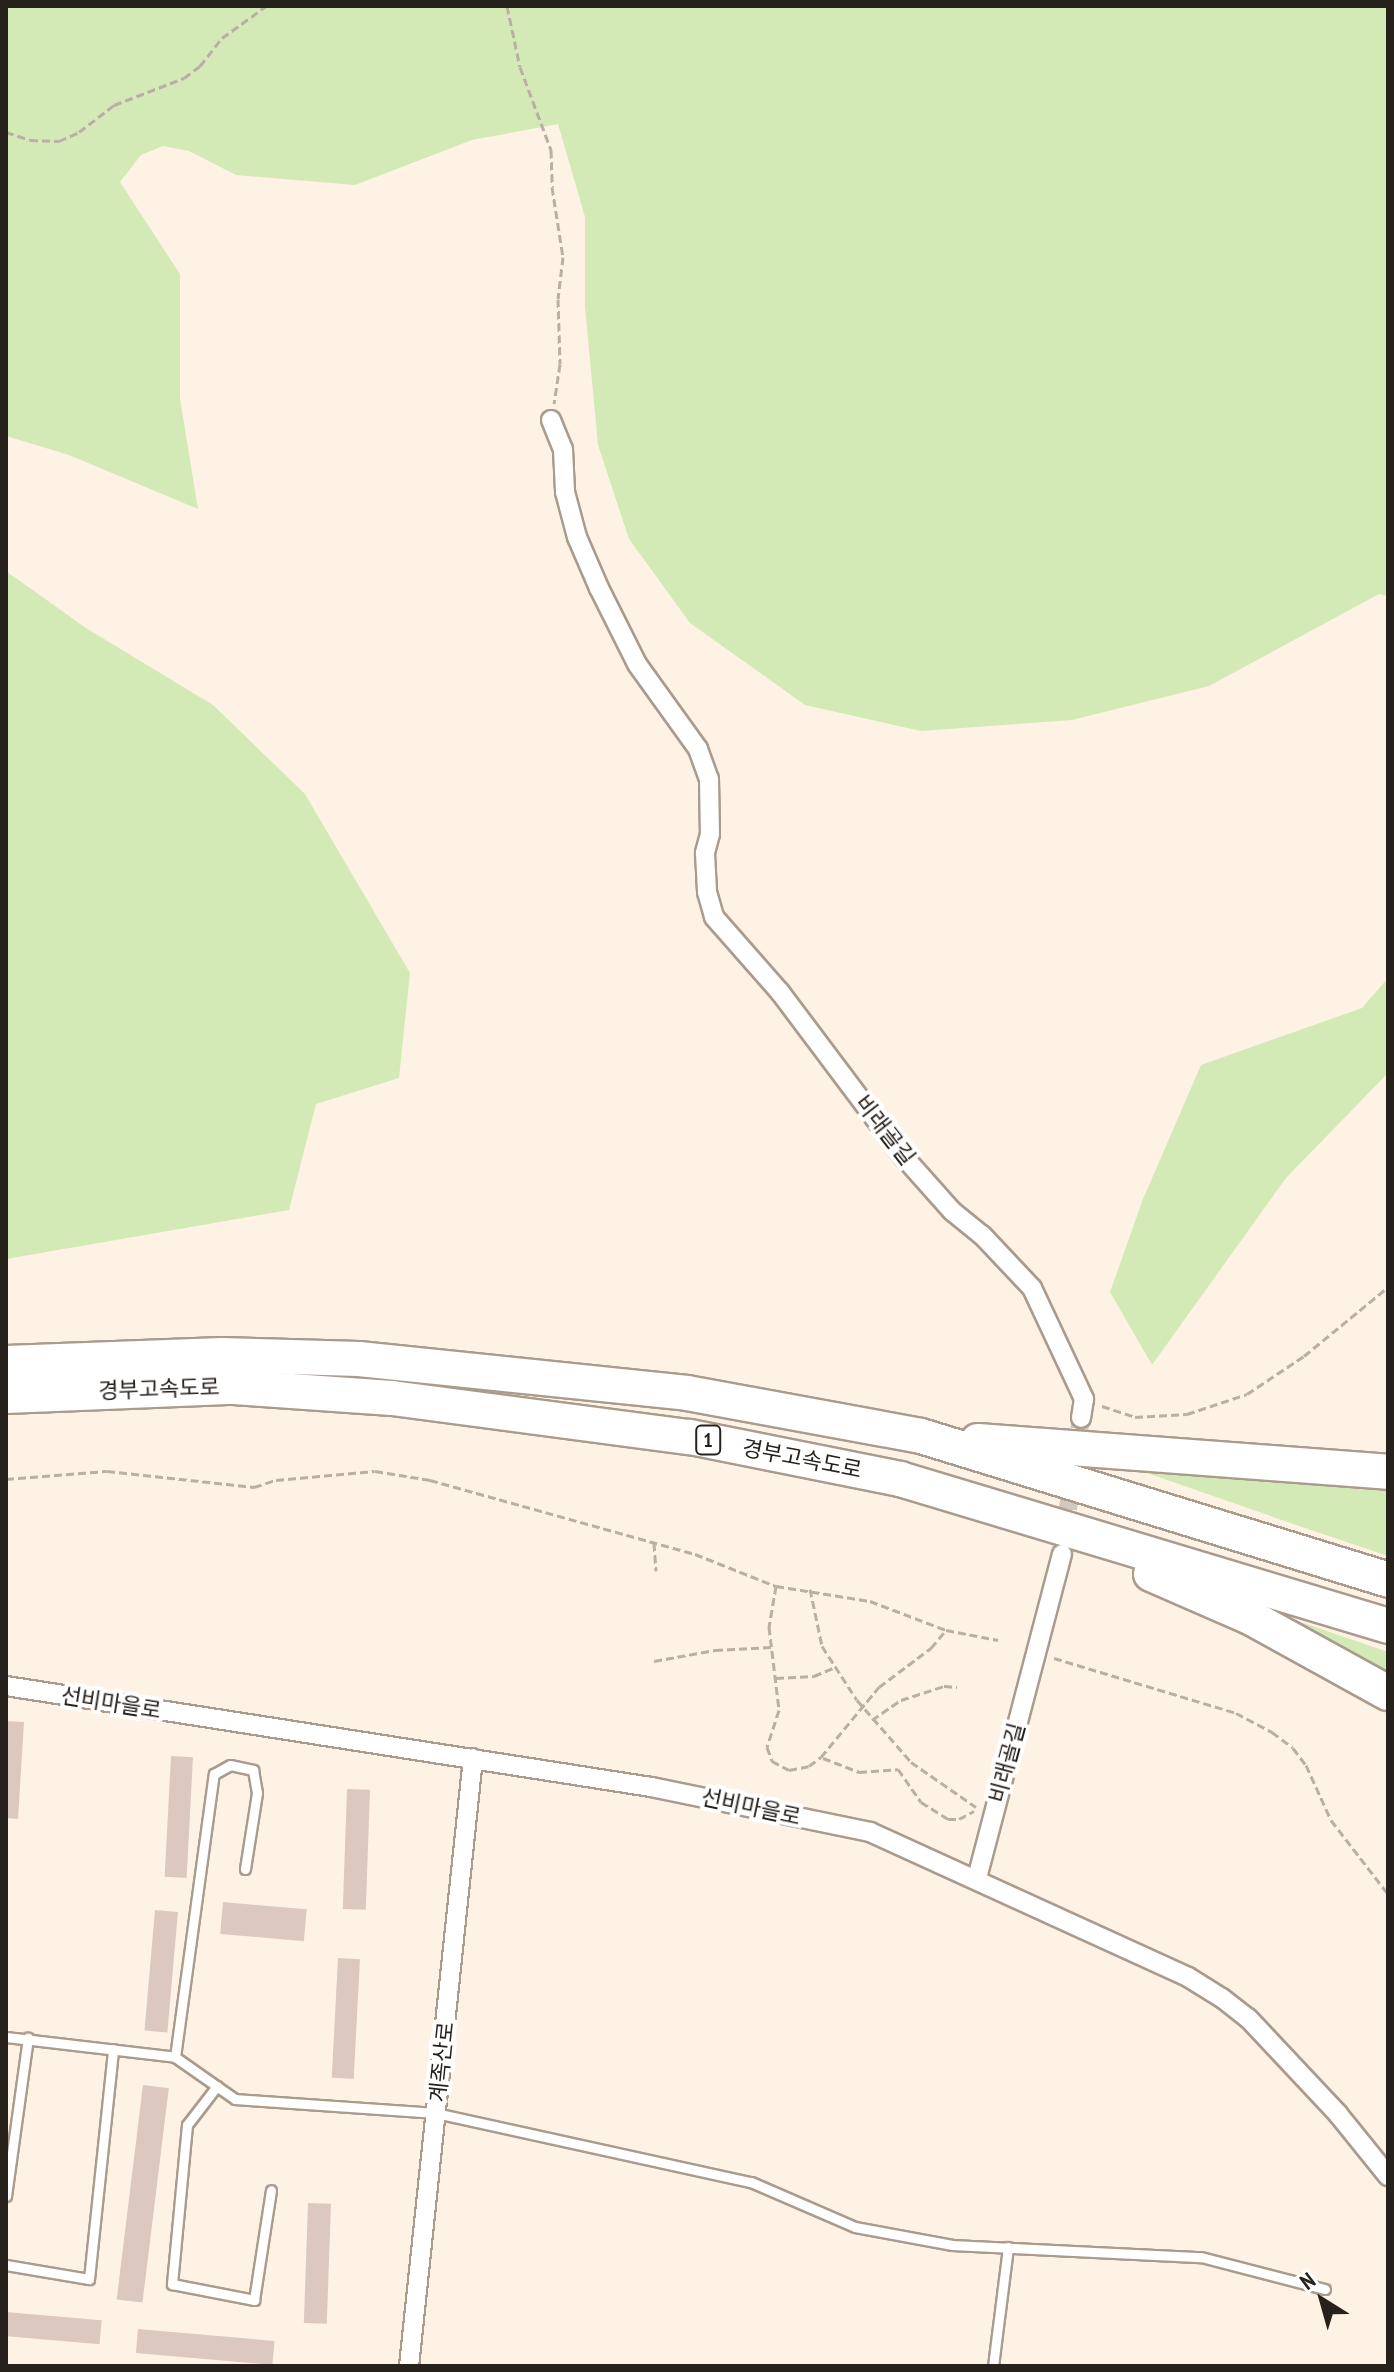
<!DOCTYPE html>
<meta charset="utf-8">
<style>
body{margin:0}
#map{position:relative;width:1394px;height:2372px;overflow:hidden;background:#fef2e5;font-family:"PT Sans Narrow","Noto Sans KR",sans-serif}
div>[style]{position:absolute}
.green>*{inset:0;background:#d3eab7}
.building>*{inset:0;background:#ddc8bf;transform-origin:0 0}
.minor-tunnel>*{height:18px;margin-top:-9px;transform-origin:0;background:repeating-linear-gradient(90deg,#d3c8bd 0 18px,transparent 0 27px)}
.path>*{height:3px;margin-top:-1.5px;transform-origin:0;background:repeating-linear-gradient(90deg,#b9afa5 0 8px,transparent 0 12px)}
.roads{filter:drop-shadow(2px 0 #aa9b8d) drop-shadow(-2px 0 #aa9b8d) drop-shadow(0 2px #aa9b8d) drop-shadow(0 -2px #aa9b8d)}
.service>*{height:9px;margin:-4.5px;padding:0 4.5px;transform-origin:4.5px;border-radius:4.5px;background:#fff}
.minor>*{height:18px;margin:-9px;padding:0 9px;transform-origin:9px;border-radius:9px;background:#fff}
.motorway>*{height:34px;margin:-17px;padding:0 17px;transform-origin:17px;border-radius:17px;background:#fff}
span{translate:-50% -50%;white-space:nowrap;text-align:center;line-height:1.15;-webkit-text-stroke:8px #fff;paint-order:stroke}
.shield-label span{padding:2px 6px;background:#fff;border:2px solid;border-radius:6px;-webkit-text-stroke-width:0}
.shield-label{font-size:20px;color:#27211c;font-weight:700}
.street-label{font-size:22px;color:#27211c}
.frame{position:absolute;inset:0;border:8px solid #27211c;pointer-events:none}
.north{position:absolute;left:1282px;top:2260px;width:80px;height:80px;-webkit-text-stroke:6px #fff;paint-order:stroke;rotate:323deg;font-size:22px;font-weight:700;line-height:32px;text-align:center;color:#27211c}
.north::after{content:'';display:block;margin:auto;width:28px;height:36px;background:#27211c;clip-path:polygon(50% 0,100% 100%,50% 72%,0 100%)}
</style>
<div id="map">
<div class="green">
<div style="clip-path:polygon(6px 6px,1388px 6px,1388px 596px,1379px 594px,1209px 686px,1072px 720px,921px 731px,805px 705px,690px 623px,629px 539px,598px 445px,585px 307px,585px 217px,558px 124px,472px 140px,355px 185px,236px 175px,189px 151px,163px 146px,141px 155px,120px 182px,180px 274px,180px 398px,198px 509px,69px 455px,6px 436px)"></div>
<div style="clip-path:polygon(6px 571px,86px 628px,213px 705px,305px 794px,410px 973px,399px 1078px,316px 1104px,289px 1210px,6px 1259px)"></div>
<div style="clip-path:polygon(1388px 978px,1388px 1073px,1286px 1178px,1152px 1365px,1110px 1292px,1143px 1199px,1201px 1065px,1362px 1008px)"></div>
<div style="clip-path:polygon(1127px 1466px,1388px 1483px,1388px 1556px,1299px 1526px)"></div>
<div style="clip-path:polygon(1283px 1616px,1388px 1652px,1388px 1676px)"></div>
</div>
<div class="building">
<div style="clip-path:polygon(6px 1721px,24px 1722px,18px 1819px,6px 1818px)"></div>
<div style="left:171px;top:1756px;width:22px;height:121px;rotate:3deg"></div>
<div style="left:347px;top:1789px;width:23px;height:120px;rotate:2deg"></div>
<div style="left:223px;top:1902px;width:84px;height:32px;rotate:5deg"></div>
<div style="left:155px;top:1910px;width:23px;height:121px;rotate:5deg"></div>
<div style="left:338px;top:1958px;width:22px;height:120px;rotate:3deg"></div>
<div style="left:143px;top:2085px;width:26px;height:216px;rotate:7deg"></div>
<div style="left:308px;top:2203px;width:23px;height:120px;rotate:2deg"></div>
<div style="left:6px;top:2312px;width:96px;height:24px;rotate:5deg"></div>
<div style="left:138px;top:2329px;width:137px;height:24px;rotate:5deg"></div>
</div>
<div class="minor-tunnel">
<div style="left:1064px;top:1536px;width:119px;rotate:-81.8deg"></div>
</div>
<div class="path">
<div style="left:507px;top:6px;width:62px;rotate:78deg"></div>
<div style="left:520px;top:67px;width:89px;rotate:69.5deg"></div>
<div style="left:551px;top:150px;width:37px;rotate:88deg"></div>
<div style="left:552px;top:187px;width:71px;rotate:81.1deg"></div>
<div style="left:563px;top:257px;width:42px;rotate:96.8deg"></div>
<div style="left:558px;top:299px;width:65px;rotate:88.2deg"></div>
<div style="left:560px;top:364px;width:40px;rotate:98.5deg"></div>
<div style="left:6px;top:132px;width:25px;rotate:18deg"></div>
<div style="left:30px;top:140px;width:29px;rotate:2deg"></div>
<div style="left:59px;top:141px;width:22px;rotate:-24deg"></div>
<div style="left:79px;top:132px;width:44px;rotate:-37.6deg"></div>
<div style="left:114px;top:105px;width:75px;rotate:-21.1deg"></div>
<div style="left:184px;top:78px;width:20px;rotate:-37deg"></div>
<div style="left:200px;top:66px;width:36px;rotate:-52deg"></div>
<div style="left:222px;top:38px;width:54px;rotate:-36deg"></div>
<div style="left:1102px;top:1406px;width:35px;rotate:18deg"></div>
<div style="left:1135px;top:1417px;width:52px;rotate:-3.3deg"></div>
<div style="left:1187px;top:1414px;width:63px;rotate:-18.4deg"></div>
<div style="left:1247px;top:1394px;width:69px;rotate:-33.7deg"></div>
<div style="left:1304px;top:1356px;width:109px;rotate:-39.4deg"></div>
<div style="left:6px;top:1479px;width:101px;rotate:-4.5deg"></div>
<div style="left:107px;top:1471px;width:148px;rotate:6.2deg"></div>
<div style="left:254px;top:1487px;width:23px;rotate:-18deg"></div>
<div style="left:276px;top:1480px;width:99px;rotate:-5.2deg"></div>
<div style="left:375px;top:1471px;width:56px;rotate:9.3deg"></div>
<div style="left:430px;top:1480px;width:275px;rotate:15.6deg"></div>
<div style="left:695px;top:1554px;width:87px;rotate:21.6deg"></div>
<div style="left:776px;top:1586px;width:95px;rotate:9.1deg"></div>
<div style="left:870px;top:1601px;width:81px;rotate:20.9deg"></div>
<div style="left:946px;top:1630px;width:53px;rotate:10.9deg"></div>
<div style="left:654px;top:1543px;width:28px;rotate:86deg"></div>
<div style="left:776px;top:1586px;width:42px;rotate:99.7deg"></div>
<div style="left:769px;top:1627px;width:84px;rotate:83.1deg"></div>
<div style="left:779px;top:1710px;width:39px;rotate:108deg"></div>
<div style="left:767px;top:1747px;width:15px;rotate:70deg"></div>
<div style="left:772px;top:1761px;width:19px;rotate:28deg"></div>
<div style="left:789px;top:1770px;width:20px;rotate:-11deg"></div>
<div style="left:809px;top:1766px;width:15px;rotate:-37deg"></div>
<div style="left:821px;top:1757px;width:91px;rotate:-50.4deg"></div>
<div style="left:879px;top:1687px;width:65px;rotate:-36.9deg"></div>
<div style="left:931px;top:1648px;width:23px;rotate:-50deg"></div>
<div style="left:810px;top:1589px;width:58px;rotate:78.1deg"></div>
<div style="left:822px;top:1646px;width:64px;rotate:57.1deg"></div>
<div style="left:857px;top:1700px;width:82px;rotate:48.9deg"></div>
<div style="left:911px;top:1762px;width:79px;rotate:34.7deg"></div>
<div style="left:1054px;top:1658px;width:190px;rotate:16.8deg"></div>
<div style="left:1236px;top:1713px;width:41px;rotate:27.8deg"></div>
<div style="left:1272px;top:1732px;width:26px;rotate:37deg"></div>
<div style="left:1293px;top:1748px;width:21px;rotate:53deg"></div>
<div style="left:1306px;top:1765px;width:60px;rotate:65.6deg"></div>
<div style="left:1331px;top:1820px;width:93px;rotate:52.4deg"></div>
<div style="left:654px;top:1661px;width:62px;rotate:-10.2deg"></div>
<div style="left:715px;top:1650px;width:57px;rotate:-3deg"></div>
<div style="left:776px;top:1678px;width:38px;rotate:-3deg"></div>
<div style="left:814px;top:1676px;width:21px;rotate:-23deg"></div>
<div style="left:872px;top:1720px;width:35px;rotate:-35deg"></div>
<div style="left:901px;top:1700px;width:45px;rotate:-18deg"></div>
<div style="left:944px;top:1686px;width:13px;rotate:4deg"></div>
<div style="left:823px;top:1758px;width:39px;rotate:21deg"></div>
<div style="left:859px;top:1772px;width:39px;rotate:-4deg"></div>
<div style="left:898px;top:1769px;width:40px;rotate:55.1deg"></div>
<div style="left:921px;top:1802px;width:32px;rotate:32deg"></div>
<div style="left:948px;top:1819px;width:11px"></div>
<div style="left:959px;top:1819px;width:17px;rotate:-28deg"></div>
</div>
<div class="roads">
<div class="service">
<div style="left:6px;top:2037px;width:170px;rotate:6.7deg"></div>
<div style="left:175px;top:2057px;width:73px;rotate:35deg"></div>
<div style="left:235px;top:2099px;width:201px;rotate:4deg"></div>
<div style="left:436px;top:2113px;width:322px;rotate:12.4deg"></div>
<div style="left:751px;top:2182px;width:113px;rotate:23.4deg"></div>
<div style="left:855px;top:2227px;width:99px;rotate:10.5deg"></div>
<div style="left:952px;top:2245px;width:249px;rotate:2.8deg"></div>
<div style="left:1201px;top:2257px;width:128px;rotate:14.5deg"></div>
<div style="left:175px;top:2057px;width:286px;rotate:-82.2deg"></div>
<div style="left:214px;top:1774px;width:18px;rotate:-29deg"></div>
<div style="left:230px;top:1765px;width:24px;rotate:12deg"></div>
<div style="left:253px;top:1770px;width:23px;rotate:80deg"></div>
<div style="left:257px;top:1793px;width:77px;rotate:99deg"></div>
<div style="left:217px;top:2086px;width:49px;rotate:127.6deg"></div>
<div style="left:187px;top:2125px;width:160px;rotate:95.4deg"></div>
<div style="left:172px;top:2284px;width:84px;rotate:11deg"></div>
<div style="left:254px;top:2300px;width:111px;rotate:-81.2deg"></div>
<div style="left:6px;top:2196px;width:160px;rotate:-82.1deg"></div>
<div style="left:6px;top:2265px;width:84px;rotate:9.6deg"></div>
<div style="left:89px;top:2279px;width:231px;rotate:-84deg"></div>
<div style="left:993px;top:2366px;width:120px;rotate:-82.8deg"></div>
</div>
<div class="minor">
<div style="left:551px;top:420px;width:31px;rotate:68deg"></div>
<div style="left:563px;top:449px;width:43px;rotate:87.3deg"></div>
<div style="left:565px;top:492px;width:47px;rotate:75.1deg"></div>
<div style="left:577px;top:537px;width:56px;rotate:66.7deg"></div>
<div style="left:599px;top:588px;width:85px;rotate:63.4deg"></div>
<div style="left:637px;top:664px;width:105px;rotate:54.3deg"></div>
<div style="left:698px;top:749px;width:32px;rotate:70deg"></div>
<div style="left:709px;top:779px;width:55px;rotate:89deg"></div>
<div style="left:710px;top:834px;width:20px;rotate:105deg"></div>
<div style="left:705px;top:853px;width:39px;rotate:87deg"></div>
<div style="left:707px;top:892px;width:26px;rotate:74deg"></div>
<div style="left:714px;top:917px;width:100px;rotate:48.7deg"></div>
<div style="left:780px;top:992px;width:206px;rotate:53.1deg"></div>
<div style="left:904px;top:1157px;width:72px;rotate:48.4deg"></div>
<div style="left:952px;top:1211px;width:38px;rotate:39deg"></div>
<div style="left:982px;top:1235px;width:73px;rotate:46.7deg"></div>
<div style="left:1032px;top:1288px;width:123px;rotate:64.9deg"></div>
<div style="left:1084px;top:1399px;width:19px;rotate:99deg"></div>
<div style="left:6px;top:1686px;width:653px;rotate:8.9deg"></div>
<div style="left:651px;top:1787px;width:224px;rotate:11.6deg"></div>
<div style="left:870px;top:1832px;width:349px;rotate:24.5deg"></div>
<div style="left:1188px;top:1977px;width:40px;rotate:32deg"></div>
<div style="left:1222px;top:1998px;width:33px;rotate:38deg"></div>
<div style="left:1248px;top:2018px;width:132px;rotate:46.8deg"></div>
<div style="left:1338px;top:2114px;width:80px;rotate:51.1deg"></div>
<div style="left:977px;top:1878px;width:335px;rotate:-75.3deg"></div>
<div style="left:409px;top:2366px;width:611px;rotate:-83.99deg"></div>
</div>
<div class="motorway">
<div style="left:6px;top:1363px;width:216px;rotate:-2.1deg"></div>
<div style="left:222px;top:1355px;width:137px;rotate:1.7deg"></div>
<div style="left:359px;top:1359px;width:330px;rotate:5.9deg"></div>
<div style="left:687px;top:1393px;width:238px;rotate:10.4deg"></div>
<div style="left:921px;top:1436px;width:489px;rotate:17.1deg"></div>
<div style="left:6px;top:1396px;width:228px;rotate:-2.3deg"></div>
<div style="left:234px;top:1387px;width:158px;rotate:4deg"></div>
<div style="left:392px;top:1398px;width:301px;rotate:7.5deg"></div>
<div style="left:690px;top:1437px;width:214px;rotate:11.3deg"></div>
<div style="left:900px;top:1479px;width:510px;rotate:16.76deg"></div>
<div style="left:978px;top:1441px;width:411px;rotate:4.3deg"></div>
<div style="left:1151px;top:1574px;width:110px;rotate:23.5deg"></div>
<div style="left:1252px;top:1618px;width:155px;rotate:28.9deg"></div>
</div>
</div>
<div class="shield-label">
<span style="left:708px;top:1440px">1</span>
</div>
<div class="street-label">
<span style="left:885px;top:1130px;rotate:52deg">비래골길</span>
<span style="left:159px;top:1389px;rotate:-2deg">경부고속도로</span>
<span style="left:802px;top:1459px;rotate:11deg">경부고속도로</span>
<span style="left:111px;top:1703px;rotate:9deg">선비마을로</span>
<span style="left:1007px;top:1763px;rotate:-75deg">비래골길</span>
<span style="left:751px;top:1807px;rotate:12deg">선비마을로</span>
<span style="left:442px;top:2062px;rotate:-84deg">계족산로</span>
</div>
<div class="frame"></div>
<div class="north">N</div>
</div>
